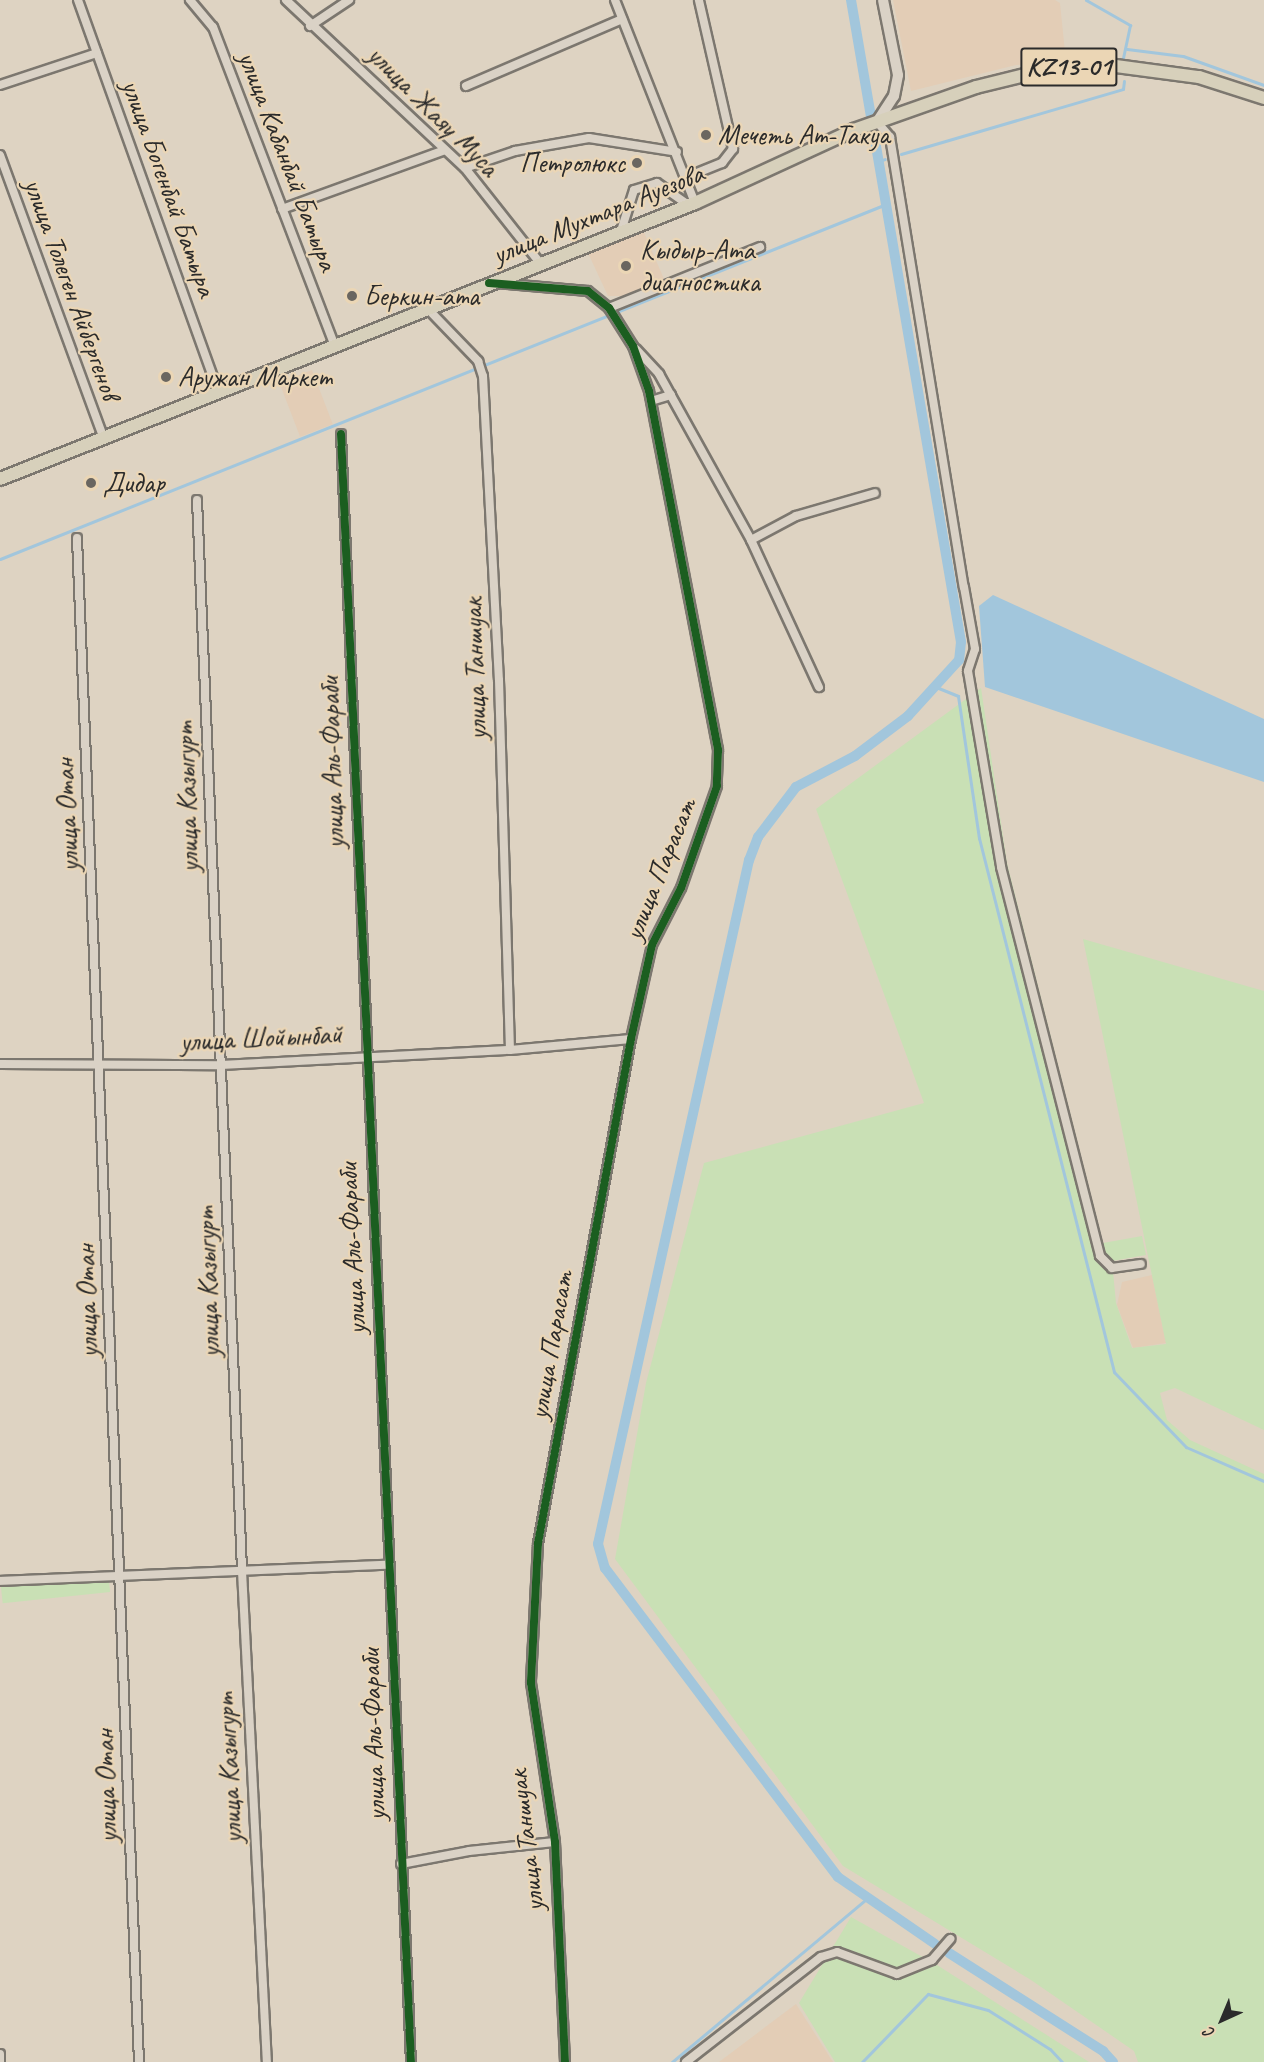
<!DOCTYPE html>
<meta charset="utf-8">
<style>
body{margin:0}
#map{position:relative;width:1264px;height:2062px;overflow:hidden;background:#ded3c2;font-family:Caveat,sans-serif}
div>[style]{position:absolute}
.built>*{inset:0;background:#e3cdb6;transform-origin:0 0}
.green>*{inset:0;background:#c9e0b5;transform-origin:0 0}
.water>*{inset:0;background:#a2c6dc}
.stream>*{height:3px;margin:-1.5px;padding:0 1.5px;transform-origin:1.5px;border-radius:1.5px;background:#a2c6dc}
.canal>*{height:10px;margin:-5px;padding:0 5px;transform-origin:5px;border-radius:5px;background:#a2c6dc}
.roads{filter:drop-shadow(2px 0 #7c776f) drop-shadow(-2px 0 #7c776f) drop-shadow(0 2px #7c776f) drop-shadow(0 -2px #7c776f)}
.minor>*{height:8px;margin:-4px;padding:0 4px;transform-origin:4px;border-radius:4px;background:#dad2c6}
.secondary>*{height:10px;margin:-5px;padding:0 5px;transform-origin:5px;border-radius:5px;background:#dad2c6}
.primary>*{height:12px;margin:-6px;padding:0 6px;transform-origin:6px;border-radius:6px;background:#d7d0bb}
.cycleway>*{height:8px;margin:-4px;padding:0 4px;transform-origin:4px;border-radius:4px;background:#1b5e20}
.dots>*{width:16px;height:16px;translate:-50% -50%;box-sizing:border-box;border:3px solid #ebd6b5;border-radius:50%}
span{translate:-50% -50%;white-space:nowrap;text-align:center;line-height:1.15;-webkit-text-stroke:4.5px #ebd6b5;paint-order:stroke}
.shield-label span{padding:2px 4px;background:#ebd6b5;border:2px solid;border-radius:4px;-webkit-text-stroke-width:0}
.shield-label{font-size:27px;color:#2b2b2b;font-weight:700}
.street-label{font-size:28px;color:#2b2b2b}
.poi-label{font-size:28px;color:#2b2b2b}
.left{translate:0 -50%;text-align:left}
.right{translate:-100% -50%;text-align:right}
.north{position:absolute;left:1192px;top:1990px;width:60px;height:60px;-webkit-text-stroke:4px #ebd6b5;paint-order:stroke;rotate:224deg;font-size:16px;font-weight:700;line-height:24px;text-align:center;color:#2b2b2b}
.north::after{content:'';display:block;margin:auto;width:21px;height:27px;background:#2b2b2b;clip-path:polygon(50% 0,100% 100%,50% 72%,0 100%)}
</style>
<div id="map">
<div class="built">
<div style="clip-path:polygon(893px 0,1055px 0,1060px 3px,1066px 62px,1016px 65px,911px 91px)"></div>
<div style="clip-path:polygon(643px 230px,664px 279px,623px 296px,608px 296px,588px 253px)"></div>
<div style="left:312px;top:370px;width:58px;height:35px;rotate:69deg"></div>
<div style="clip-path:polygon(1152px 1275px,1166px 1343px,1133px 1348px,1117px 1305px,1122px 1282px)"></div>
<div style="clip-path:polygon(796px 2004px,833px 2062px,719px 2062px)"></div>
</div>
<div class="green">
<div style="clip-path:polygon(981px 688px,1007px 863px,1101px 1236px,1103px 1243px,1142px 1236px,1146px 1255px,1112px 1261px,1116px 1303px,1132px 1348px,1166px 1344px,1083px 939px,1264px 991px,1264px 1430px,1175px 1388px,1160px 1393px,1167px 1420px,1190px 1440px,1264px 1474px,1264px 2062px,1138px 2062px,1134px 2051px,1031px 1980px,843px 1866px,615px 1559px,646px 1383px,704px 1163px,924px 1103px,816px 809px)"></div>
<div style="left:108px;top:1572px;width:20px;height:108px;rotate:84deg"></div>
<div style="clip-path:polygon(851px 1917px,937px 1965px,1089px 2062px,835px 2062px,799px 2003px)"></div>
</div>
<div class="water">
<div style="clip-path:polygon(993px 595px,1264px 719px,1264px 782px,985px 687px,979px 606px)"></div>
</div>
<div class="stream">
<div style="left:1086px;top:0;width:51px;rotate:29.6deg"></div>
<div style="left:1130px;top:25px;width:35px;rotate:102deg"></div>
<div style="left:1127px;top:49px;width:56px;rotate:7.1deg"></div>
<div style="left:1183px;top:56px;width:86px;rotate:19.7deg"></div>
<div style="left:901px;top:154px;width:231px;rotate:-16.3deg"></div>
<div style="left:1123px;top:89px;width:8px;rotate:-83deg"></div>
<div style="left:879px;top:161px;width:6px;rotate:-18deg"></div>
<div style="left:0;top:559px;width:954px;rotate:-21.83deg"></div>
<div style="left:936px;top:687px;width:24px;rotate:22deg"></div>
<div style="left:958px;top:696px;width:144px;rotate:81.6deg"></div>
<div style="left:979px;top:838px;width:551px;rotate:75.81deg"></div>
<div style="left:1114px;top:1372px;width:104px;rotate:46.2deg"></div>
<div style="left:1186px;top:1447px;width:85px;rotate:23.6deg"></div>
<div style="left:672px;top:2062px;width:253px;rotate:-40deg"></div>
<div style="left:862px;top:2062px;width:95px;rotate:-45.9deg"></div>
<div style="left:928px;top:1994px;width:62px;rotate:14.9deg"></div>
<div style="left:988px;top:2010px;width:73px;rotate:32.2deg"></div>
<div style="left:1050px;top:2049px;width:18px;rotate:47deg"></div>
</div>
<div class="canal">
<div style="left:851px;top:0;width:651px;rotate:80.28deg"></div>
<div style="left:961px;top:642px;width:18px;rotate:96deg"></div>
<div style="left:959px;top:660px;width:76px;rotate:132.3deg"></div>
<div style="left:908px;top:716px;width:66px;rotate:143deg"></div>
<div style="left:855px;top:756px;width:67px;rotate:152.3deg"></div>
<div style="left:796px;top:787px;width:63px;rotate:127.2deg"></div>
<div style="left:758px;top:837px;width:25px;rotate:111deg"></div>
<div style="left:749px;top:860px;width:700px;rotate:102.45deg"></div>
<div style="left:598px;top:1544px;width:25px;rotate:74deg"></div>
<div style="left:605px;top:1568px;width:387px;rotate:53deg"></div>
<div style="left:838px;top:1877px;width:118px;rotate:34.6deg"></div>
<div style="left:949px;top:1953px;width:183px;rotate:32.5deg"></div>
<div style="left:1103px;top:2051px;width:15px;rotate:48deg"></div>
</div>
<div class="roads">
<div class="minor">
<div style="left:78px;top:0;width:416px;rotate:70.3deg"></div>
<div style="left:190px;top:0;width:35px;rotate:50deg"></div>
<div style="left:213px;top:27px;width:339px;rotate:69.1deg"></div>
<div style="left:286px;top:0;width:245px;rotate:43.2deg"></div>
<div style="left:465px;top:168px;width:121px;rotate:51.7deg"></div>
<div style="left:615px;top:0;width:218px;rotate:68.5deg"></div>
<div style="left:310px;top:26px;width:47px;rotate:-33.7deg"></div>
<div style="left:0;top:85px;width:102px;rotate:-18.3deg"></div>
<div style="left:466px;top:86px;width:170px;rotate:-23.2deg"></div>
<div style="left:877px;top:122px;width:20px;rotate:49deg"></div>
<div style="left:890px;top:137px;width:456px;rotate:80.7deg"></div>
<div style="left:964px;top:587px;width:63px;rotate:79.9deg"></div>
<div style="left:975px;top:649px;width:23px;rotate:108deg"></div>
<div style="left:968px;top:671px;width:199px;rotate:80.4deg"></div>
<div style="left:1001px;top:867px;width:401px;rotate:75.7deg"></div>
<div style="left:1100px;top:1256px;width:17px;rotate:45deg"></div>
<div style="left:1112px;top:1268px;width:29px;rotate:-8deg"></div>
<div style="left:0;top:155px;width:300px;rotate:69.9deg"></div>
<div style="left:465px;top:168px;width:53px;rotate:-18.8deg"></div>
<div style="left:515px;top:151px;width:75px;rotate:-10deg"></div>
<div style="left:589px;top:138px;width:89px;rotate:9deg"></div>
<div style="left:687px;top:177px;width:38px;rotate:-22deg"></div>
<div style="left:722px;top:163px;width:18px;rotate:-52deg"></div>
<div style="left:733px;top:149px;width:153px;rotate:-102.9deg"></div>
<div style="left:282px;top:209px;width:173px;rotate:-19.9deg"></div>
<div style="left:621px;top:231px;width:43px;rotate:-72.4deg"></div>
<div style="left:634px;top:190px;width:24px;rotate:-17deg"></div>
<div style="left:657px;top:183px;width:38px;rotate:35deg"></div>
<div style="left:496px;top:283px;width:92px;rotate:5deg"></div>
<div style="left:588px;top:291px;width:27px;rotate:39deg"></div>
<div style="left:609px;top:308px;width:45px;rotate:57.7deg"></div>
<div style="left:633px;top:346px;width:48px;rotate:70.4deg"></div>
<div style="left:649px;top:391px;width:366px;rotate:79.1deg"></div>
<div style="left:718px;top:750px;width:36px;rotate:92deg"></div>
<div style="left:717px;top:786px;width:108px;rotate:109.4deg"></div>
<div style="left:681px;top:888px;width:64px;rotate:117deg"></div>
<div style="left:652px;top:945px;width:96px;rotate:102.6deg"></div>
<div style="left:631px;top:1039px;width:513px;rotate:100.45deg"></div>
<div style="left:538px;top:1543px;width:140px;rotate:92.9deg"></div>
<div style="left:531px;top:1683px;width:161px;rotate:81.4deg"></div>
<div style="left:555px;top:1842px;width:220px;rotate:87.4deg"></div>
<div style="left:427px;top:308px;width:74px;rotate:46.1deg"></div>
<div style="left:478px;top:361px;width:16px;rotate:72deg"></div>
<div style="left:483px;top:376px;width:304px;rotate:87deg"></div>
<div style="left:499px;top:680px;width:370px;rotate:88.3deg"></div>
<div style="left:609px;top:308px;width:163px;rotate:-22deg"></div>
<div style="left:636px;top:349px;width:34px;rotate:47deg"></div>
<div style="left:659px;top:374px;width:190px;rotate:61deg"></div>
<div style="left:751px;top:540px;width:162px;rotate:65.2deg"></div>
<div style="left:651px;top:401px;width:21px;rotate:-17deg"></div>
<div style="left:341px;top:434px;width:1630px;rotate:87.54deg"></div>
<div style="left:197px;top:500px;width:1072px;rotate:87.59deg"></div>
<div style="left:242px;top:1571px;width:492px;rotate:87.1deg"></div>
<div style="left:77px;top:538px;width:1525px;rotate:87.67deg"></div>
<div style="left:751px;top:540px;width:51px;rotate:-28.1deg"></div>
<div style="left:796px;top:516px;width:82px;rotate:-16.2deg"></div>
<div style="left:0;top:1064px;width:221px;rotate:0.3deg"></div>
<div style="left:221px;top:1065px;width:289px;rotate:-3deg"></div>
<div style="left:510px;top:1050px;width:121px;rotate:-5.2deg"></div>
<div style="left:0;top:1581px;width:388px;rotate:-2.4deg"></div>
<div style="left:401px;top:1864px;width:69px;rotate:-10.8deg"></div>
<div style="left:469px;top:1851px;width:86px;rotate:-6deg"></div>
<div style="left:0;top:2054px;width:8px;rotate:90deg"></div>
<div style="left:686px;top:2062px;width:171px;rotate:-37.9deg"></div>
<div style="left:821px;top:1957px;width:17px;rotate:-17deg"></div>
<div style="left:837px;top:1952px;width:64px;rotate:20.1deg"></div>
<div style="left:897px;top:1974px;width:38px;rotate:-22deg"></div>
<div style="left:932px;top:1960px;width:28px;rotate:-49deg"></div>
</div>
<div class="secondary">
<div style="left:877px;top:122px;width:31px;rotate:-57deg"></div>
<div style="left:894px;top:96px;width:21px;rotate:-79deg"></div>
<div style="left:898px;top:75px;width:76px;rotate:-101.3deg"></div>
</div>
<div class="primary">
<div style="left:0;top:479px;width:748px;rotate:-21.66deg"></div>
<div style="left:695px;top:203px;width:175px;rotate:-24.7deg"></div>
<div style="left:854px;top:130px;width:129px;rotate:-19.4deg"></div>
<div style="left:976px;top:87px;width:55px;rotate:-13.8deg"></div>
<div style="left:1029px;top:74px;width:73px;rotate:-7.9deg"></div>
<div style="left:1101px;top:64px;width:99px;rotate:7.6deg"></div>
<div style="left:1199px;top:77px;width:68px;rotate:17.9deg"></div>
</div>
</div>
<div class="cycleway">
<div style="left:489px;top:283px;width:99px;rotate:4.6deg"></div>
<div style="left:588px;top:291px;width:27px;rotate:39deg"></div>
<div style="left:609px;top:308px;width:45px;rotate:57.7deg"></div>
<div style="left:633px;top:346px;width:48px;rotate:70.4deg"></div>
<div style="left:649px;top:391px;width:366px;rotate:79.1deg"></div>
<div style="left:718px;top:750px;width:36px;rotate:92deg"></div>
<div style="left:717px;top:786px;width:108px;rotate:109.4deg"></div>
<div style="left:681px;top:888px;width:64px;rotate:117deg"></div>
<div style="left:652px;top:945px;width:96px;rotate:102.6deg"></div>
<div style="left:631px;top:1039px;width:513px;rotate:100.45deg"></div>
<div style="left:538px;top:1543px;width:140px;rotate:92.9deg"></div>
<div style="left:531px;top:1683px;width:161px;rotate:81.4deg"></div>
<div style="left:555px;top:1842px;width:220px;rotate:87.4deg"></div>
<div style="left:341px;top:434px;width:1630px;rotate:87.54deg"></div>
</div>
<div class="dots">
<div style="left:706px;top:135px;background:#6a6660"></div>
<div style="left:637px;top:163px;background:#6a6660"></div>
<div style="left:626px;top:266px;background:#6a6660"></div>
<div style="left:352px;top:296px;background:#6a6660"></div>
<div style="left:166px;top:377px;background:#6a6660"></div>
<div style="left:91px;top:483px;background:#6a6660"></div>
</div>
<div class="shield-label">
<span style="left:1069px;top:67px">KZ13-01</span>
</div>
<div class="street-label">
<span style="left:433px;top:111px;rotate:45deg">улица Жаяу Муса</span>
<span style="left:288px;top:161px;rotate:69deg">улица Кабанбай Батыра</span>
<span style="left:169px;top:188px;rotate:70deg">улица Богенбай Батыра</span>
<span style="left:598px;top:214px;rotate:-22deg">улица Мухтара Ауезова</span>
<span style="left:72px;top:289px;rotate:70deg">улица Толеген Айбергенов</span>
<span style="left:475px;top:669px;rotate:-92deg">улица Таншуак</span>
<span style="left:332px;top:763px;rotate:-92deg">улица Аль-Фараби</span>
<span style="left:187px;top:797px;rotate:-92deg">улица Казыгурт</span>
<span style="left:67px;top:815px;rotate:-93deg">улица Отан</span>
<span style="left:660px;top:869px;rotate:-68deg">улица Парасат</span>
<span style="left:261px;top:1038px;rotate:-3deg">улица Шойынбай</span>
<span style="left:352px;top:1249px;rotate:-93deg">улица Аль-Фараби</span>
<span style="left:208px;top:1282px;rotate:-92deg">улица Казыгурт</span>
<span style="left:87px;top:1301px;rotate:-92deg">улица Отан</span>
<span style="left:551px;top:1345px;rotate:-80deg">улица Парасат</span>
<span style="left:373px;top:1735px;rotate:-92deg">улица Аль-Фараби</span>
<span style="left:229px;top:1768px;rotate:-93deg">улица Казыгурт</span>
<span style="left:106px;top:1786px;rotate:-92deg">улица Отан</span>
<span style="left:526px;top:1841px;rotate:-97deg">улица Таншуак</span>
</div>
<div class="poi-label">
<span class="left" style="left:718px;top:135px">Мечеть Ат-Такуа</span>
<span class="right" style="left:625px;top:163px">Петролюкс</span>
<span class="left" style="left:640px;top:266px">Кыдыр-Ата<br>диагностика</span>
<span class="left" style="left:364px;top:296px">Беркин-ата</span>
<span class="left" style="left:178px;top:377px">Аружан Маркет</span>
<span class="left" style="left:103px;top:483px">Дидар</span>
</div>
<div class="north">С</div>
</div>
